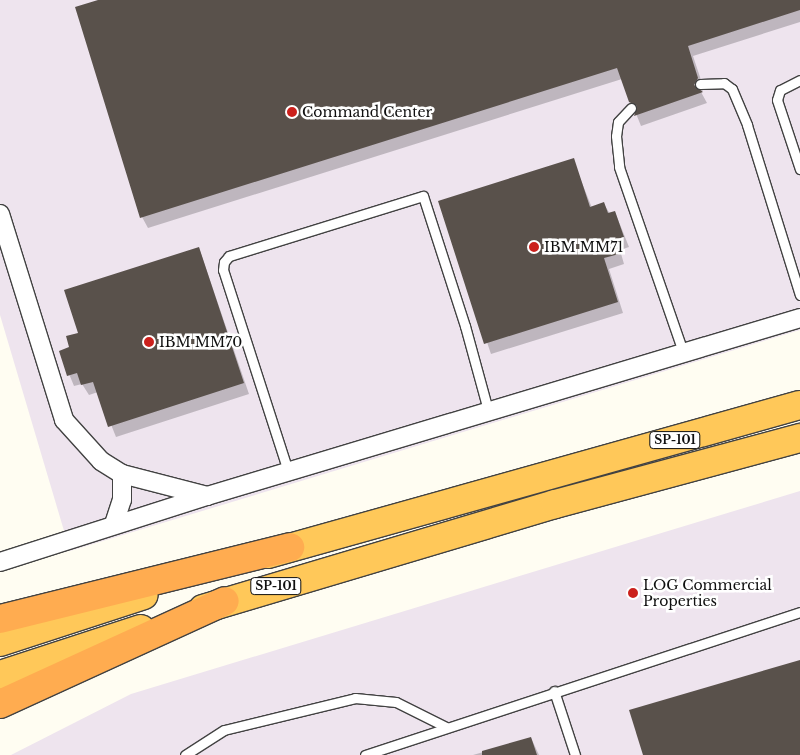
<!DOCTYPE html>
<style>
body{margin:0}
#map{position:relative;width:800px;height:755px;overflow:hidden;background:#fffdf2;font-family:"Libre Baskerville",serif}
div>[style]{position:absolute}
.industrial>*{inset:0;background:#eee4ee}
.shadow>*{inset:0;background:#0003}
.building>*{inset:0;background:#59514b}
.roads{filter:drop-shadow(1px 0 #424242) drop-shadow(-1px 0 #424242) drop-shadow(0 1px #424242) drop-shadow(0 -1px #424242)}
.service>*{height:9px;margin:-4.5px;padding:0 4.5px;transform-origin:4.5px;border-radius:4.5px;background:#fff}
.minor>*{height:18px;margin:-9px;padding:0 9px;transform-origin:9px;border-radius:9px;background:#fff}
.trunk>*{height:28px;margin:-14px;padding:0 14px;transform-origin:14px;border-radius:14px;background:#ffc859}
.motorway>*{height:28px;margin:-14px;padding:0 14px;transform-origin:14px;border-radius:14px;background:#ffac50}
.dots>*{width:14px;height:14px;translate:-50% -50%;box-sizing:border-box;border:2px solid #fff;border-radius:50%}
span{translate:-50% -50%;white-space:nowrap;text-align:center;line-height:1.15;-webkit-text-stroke:5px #fff;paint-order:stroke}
.shield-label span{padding:1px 4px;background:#fff;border:1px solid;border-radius:4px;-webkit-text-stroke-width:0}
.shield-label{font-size:12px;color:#0f0f0f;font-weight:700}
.poi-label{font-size:14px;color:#0f0f0f}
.left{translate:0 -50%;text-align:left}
</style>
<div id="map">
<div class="industrial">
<div style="clip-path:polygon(0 0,800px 0,800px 330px,70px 551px,0 315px)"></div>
<div style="clip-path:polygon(800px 491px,800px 755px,11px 755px,131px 694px)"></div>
</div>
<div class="shadow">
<div style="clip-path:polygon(102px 0,800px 0,800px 22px,693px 56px,704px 89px,701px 92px,707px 103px,641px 126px,622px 79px,148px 228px,142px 217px)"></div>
<div style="clip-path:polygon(573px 160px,592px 208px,604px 204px,610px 214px,615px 212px,629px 247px,620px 250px,624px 264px,609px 269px,623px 313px,491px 354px,439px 202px)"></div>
<div style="clip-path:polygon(199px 248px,249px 394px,116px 437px,98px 392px,89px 395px,82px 384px,74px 386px,60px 352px,71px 348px,80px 334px)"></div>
<div style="clip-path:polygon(531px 738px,539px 755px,473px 755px)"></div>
</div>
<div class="building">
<div style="clip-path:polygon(98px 0,800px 0,800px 10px,688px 46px,698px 78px,694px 85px,703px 92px,634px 116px,637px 106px,629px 102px,617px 68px,140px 218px,75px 7px)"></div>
<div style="clip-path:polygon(574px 158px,590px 207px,604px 202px,608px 213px,615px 211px,624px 237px,614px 240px,619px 254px,604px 258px,618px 302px,484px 344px,438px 201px)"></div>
<div style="clip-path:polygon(199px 247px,244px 383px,108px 427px,93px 382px,81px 385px,77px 373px,67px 376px,59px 351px,69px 347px,66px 336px,78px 333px,64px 290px)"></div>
<div style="clip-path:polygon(800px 660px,800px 755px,643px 755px,629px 710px)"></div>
<div style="clip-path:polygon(531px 737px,537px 755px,482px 755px,482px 751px)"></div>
</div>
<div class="roads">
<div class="service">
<div style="left:800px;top:80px;width:22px;rotate:153deg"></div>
<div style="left:780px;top:90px;width:10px;rotate:107deg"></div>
<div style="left:777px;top:100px;width:73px;rotate:71.6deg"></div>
<div style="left:700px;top:84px;width:24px;rotate:-2deg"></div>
<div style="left:724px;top:83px;width:10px;rotate:37deg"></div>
<div style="left:732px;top:89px;width:39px;rotate:67deg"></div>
<div style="left:747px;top:125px;width:178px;rotate:72.7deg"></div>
<div style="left:631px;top:108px;width:19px;rotate:133deg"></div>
<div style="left:618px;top:122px;width:14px;rotate:98deg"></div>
<div style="left:616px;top:136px;width:31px;rotate:84deg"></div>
<div style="left:619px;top:167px;width:199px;rotate:70.9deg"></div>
<div style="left:288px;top:471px;width:211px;rotate:-107.9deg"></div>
<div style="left:223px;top:270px;width:8px;rotate:-83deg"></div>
<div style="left:224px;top:262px;width:8px;rotate:-50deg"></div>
<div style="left:229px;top:256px;width:203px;rotate:-17.2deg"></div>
<div style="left:423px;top:196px;width:137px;rotate:72.1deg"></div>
<div style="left:465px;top:326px;width:87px;rotate:74.7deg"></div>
<div style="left:554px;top:691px;width:67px;rotate:71.8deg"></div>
<div style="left:185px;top:755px;width:46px;rotate:-32.7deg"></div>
<div style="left:224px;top:730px;width:135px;rotate:-13.7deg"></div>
<div style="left:355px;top:698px;width:41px;rotate:5.6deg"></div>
<div style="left:396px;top:702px;width:56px;rotate:26.6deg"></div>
<div style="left:365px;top:755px;width:458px;rotate:-18.2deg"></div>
</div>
<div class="minor">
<div style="left:0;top:214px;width:216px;rotate:72.7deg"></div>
<div style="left:64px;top:420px;width:55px;rotate:47.9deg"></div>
<div style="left:101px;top:461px;width:25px;rotate:32deg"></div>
<div style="left:122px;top:474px;width:88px;rotate:14.5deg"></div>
<div style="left:207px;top:496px;width:619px;rotate:-16.71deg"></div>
<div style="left:114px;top:524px;width:25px;rotate:-72deg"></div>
<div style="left:122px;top:500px;width:26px;rotate:-90deg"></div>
<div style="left:0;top:562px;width:217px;rotate:-17.7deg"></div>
</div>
<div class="trunk">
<div style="left:268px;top:554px;width:552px;rotate:-15.65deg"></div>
<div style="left:203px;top:609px;width:367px;rotate:-16.6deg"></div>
<div style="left:555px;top:504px;width:254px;rotate:-15.1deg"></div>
<div style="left:0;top:642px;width:151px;rotate:-18.1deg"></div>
<div style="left:0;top:675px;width:148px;rotate:-18.1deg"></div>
</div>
<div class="motorway">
<div style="left:0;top:619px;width:299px;rotate:-13.9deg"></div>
<div style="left:0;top:704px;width:247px;rotate:-24.6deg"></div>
</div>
</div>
<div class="dots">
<div style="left:292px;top:112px;background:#cb201c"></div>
<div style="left:534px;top:247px;background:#cb201c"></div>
<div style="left:149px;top:342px;background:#cb201c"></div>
<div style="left:633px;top:593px;background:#cb201c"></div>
</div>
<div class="shield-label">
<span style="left:675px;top:440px">SP-101</span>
<span style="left:276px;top:586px">SP-101</span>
</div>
<div class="poi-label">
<span class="left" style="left:302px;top:112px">Command Center</span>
<span class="left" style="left:544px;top:247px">IBM MM71</span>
<span class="left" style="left:159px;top:342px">IBM MM70</span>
<span class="left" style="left:643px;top:593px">LOG Commercial<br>Properties</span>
</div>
</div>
